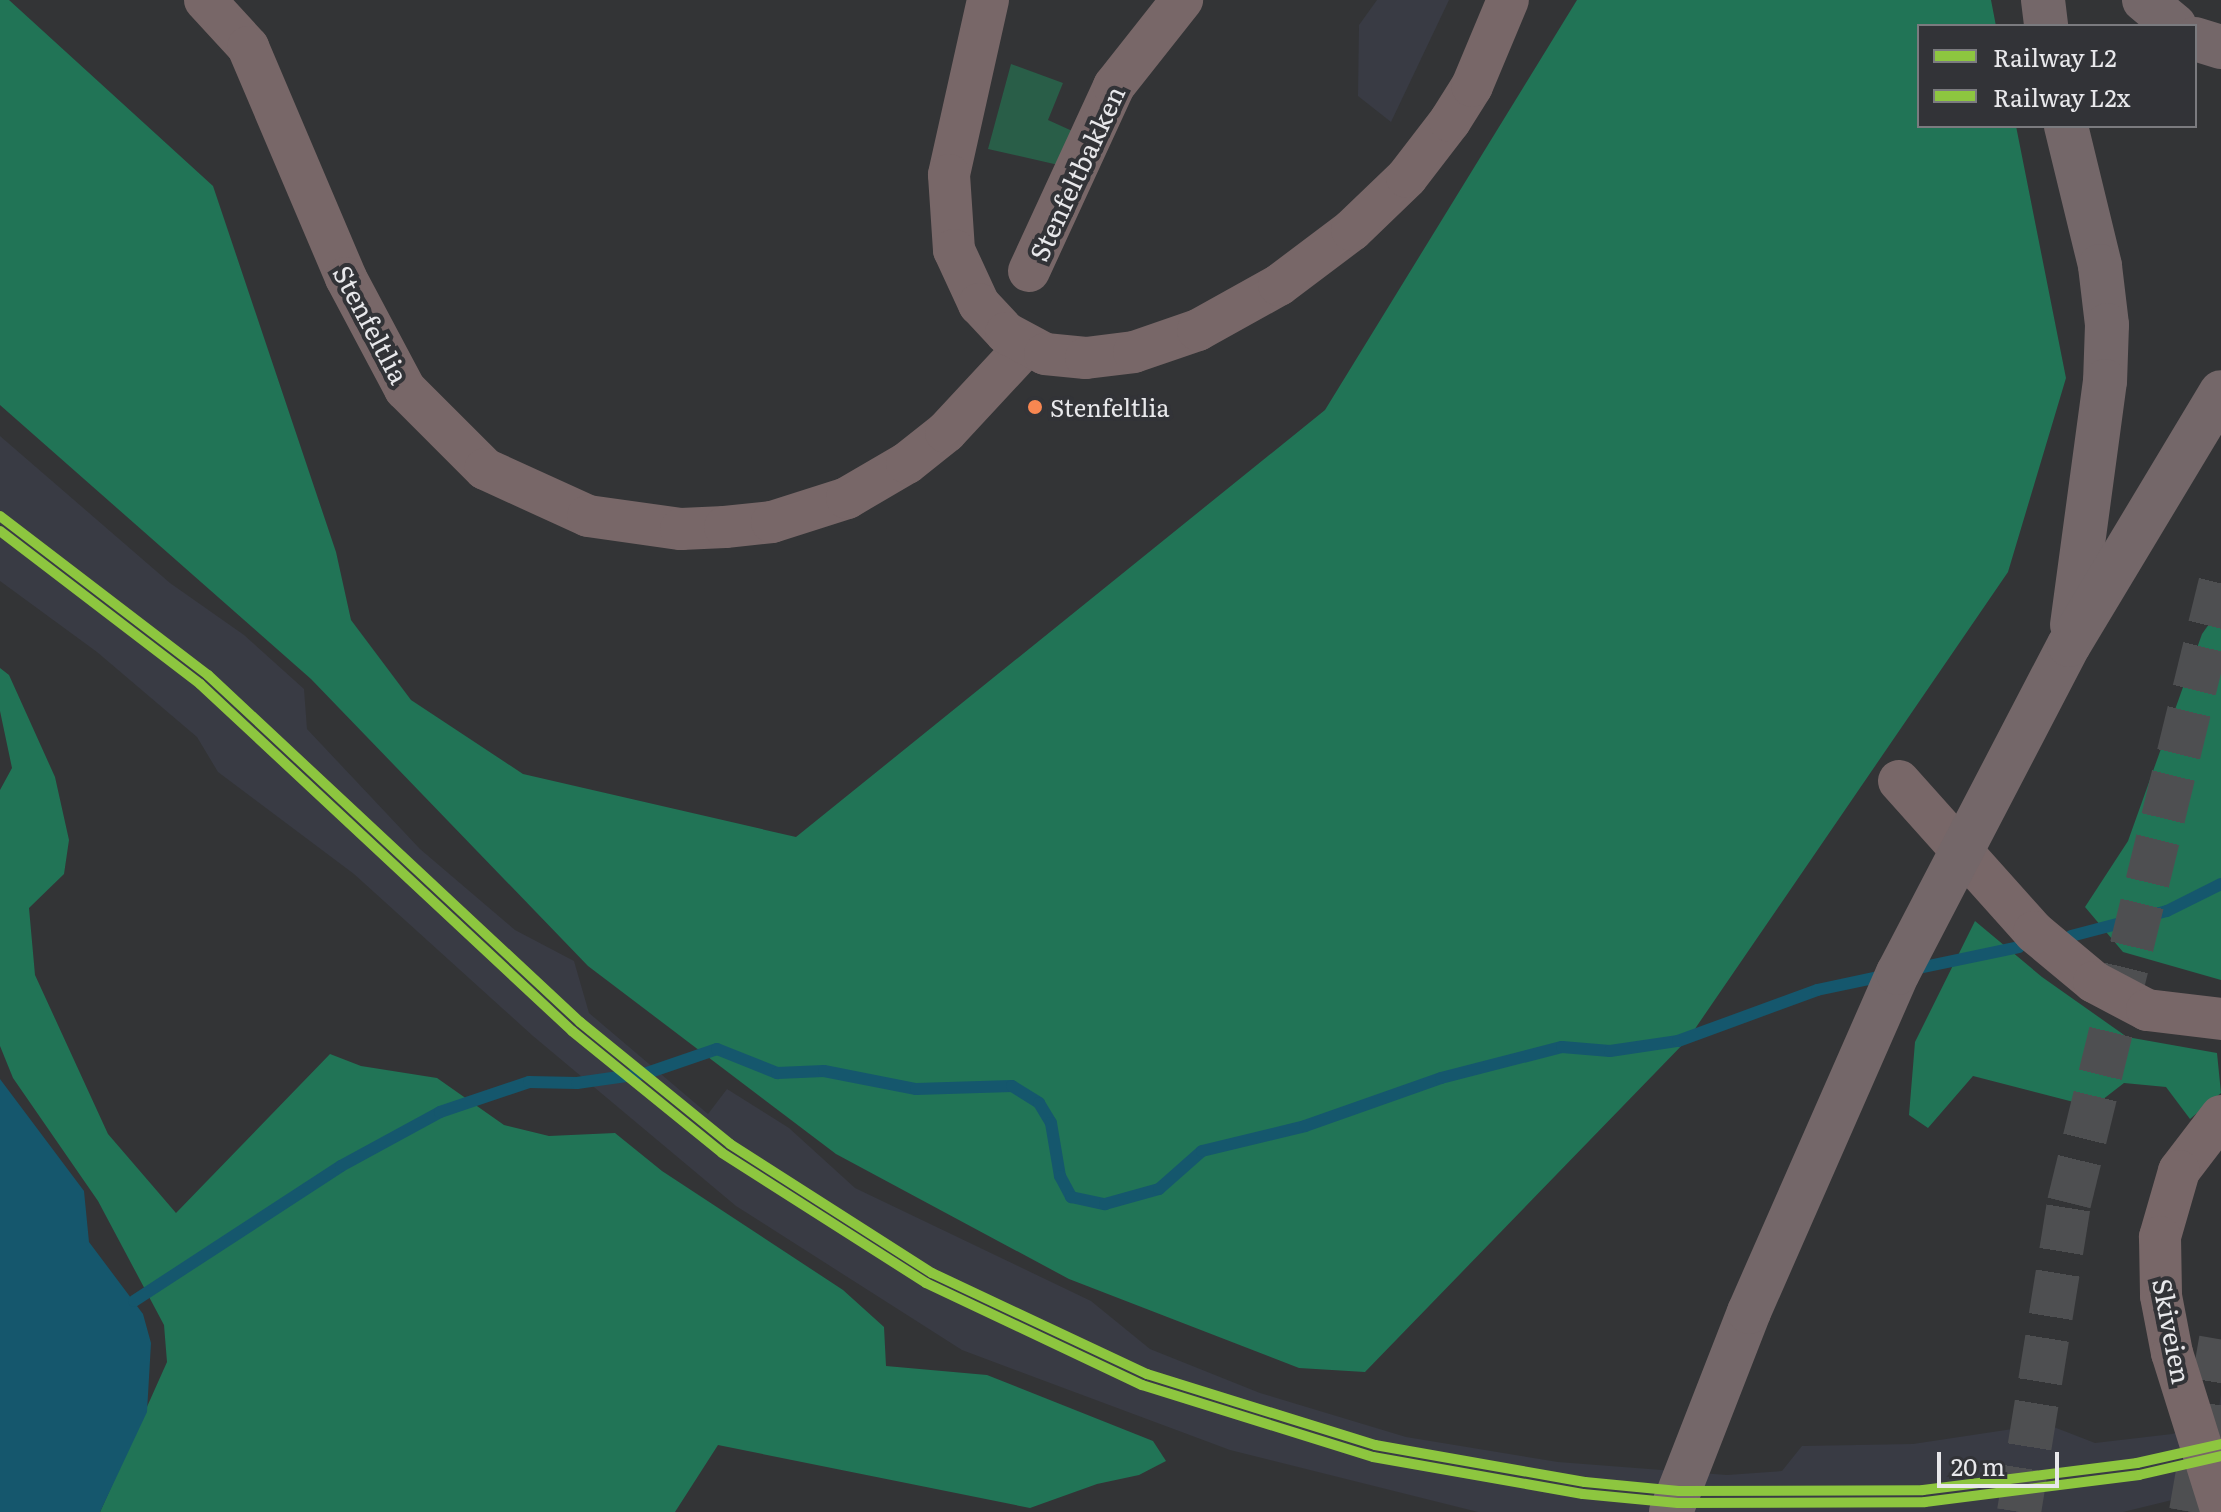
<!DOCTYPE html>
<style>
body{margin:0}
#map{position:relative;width:2221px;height:1512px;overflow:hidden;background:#333436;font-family:Literata,serif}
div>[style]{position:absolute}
.built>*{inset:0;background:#393b44}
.green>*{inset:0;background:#295e48}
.forest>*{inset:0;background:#217456}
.water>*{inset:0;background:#15576d}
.stream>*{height:12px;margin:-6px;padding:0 6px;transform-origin:6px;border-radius:6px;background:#15576d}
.highway-tunnel>*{height:44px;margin-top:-22px;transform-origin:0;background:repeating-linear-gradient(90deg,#4e4f51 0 44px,transparent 0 66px)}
.minor>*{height:42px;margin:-21px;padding:0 21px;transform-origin:21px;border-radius:21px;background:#786768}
.major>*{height:44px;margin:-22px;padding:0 22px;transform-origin:22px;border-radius:22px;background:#746769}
.rail-1>*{height:10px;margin:-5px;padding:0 5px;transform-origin:5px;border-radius:5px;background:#8dc63f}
.rail-2>*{height:10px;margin:-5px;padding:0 5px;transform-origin:5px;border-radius:5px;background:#8dc63f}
.dots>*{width:22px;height:22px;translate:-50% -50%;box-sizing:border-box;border:4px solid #323337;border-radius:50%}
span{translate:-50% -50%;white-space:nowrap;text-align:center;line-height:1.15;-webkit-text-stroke:8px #323337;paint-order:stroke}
.bus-label{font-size:24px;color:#e8e8eb}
.left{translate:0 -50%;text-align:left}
.street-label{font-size:26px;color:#e8e8eb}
.legend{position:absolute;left:1917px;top:24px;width:280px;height:104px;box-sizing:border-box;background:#323337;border:2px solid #7b7b7f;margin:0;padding:10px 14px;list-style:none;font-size:24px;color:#e8e8eb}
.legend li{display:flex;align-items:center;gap:16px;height:40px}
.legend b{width:40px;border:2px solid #7b7b7f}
.scale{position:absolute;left:1937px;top:1452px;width:122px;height:36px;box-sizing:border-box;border:4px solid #e8e8eb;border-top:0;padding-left:10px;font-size:24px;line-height:28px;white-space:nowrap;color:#e8e8eb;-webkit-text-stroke:6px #323337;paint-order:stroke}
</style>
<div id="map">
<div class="built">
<div style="clip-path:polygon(1377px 0,1449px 0,1391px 122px,1358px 96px,1359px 25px)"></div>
<div style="clip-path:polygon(0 436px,170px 583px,244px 635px,304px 689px,307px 729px,420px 849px,515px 930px,574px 961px,589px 1013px,708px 1114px,727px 1089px,789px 1128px,855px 1188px,1091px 1301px,1150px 1349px,1260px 1393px,1406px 1437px,1558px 1462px,1727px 1475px,1782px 1471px,1802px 1446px,1913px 1444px,2046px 1424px,2095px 1443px,2172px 1434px,2217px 1421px,2221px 1394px,2221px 1488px,2123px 1512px,1478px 1512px,1230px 1450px,962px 1350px,736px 1206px,533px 1036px,354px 874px,218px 772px,197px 737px,97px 652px,0 581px)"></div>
</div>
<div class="green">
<div style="clip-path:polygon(1011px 64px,1063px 83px,1048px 120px,1090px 139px,1076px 169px,988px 149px)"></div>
</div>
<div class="forest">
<div style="clip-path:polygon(0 0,9px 0,213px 186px,336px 552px,351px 620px,411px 700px,523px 774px,796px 837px,1325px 410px,1577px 0,1991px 0,1996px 26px,1919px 26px,1919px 126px,2016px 126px,2066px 378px,2008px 572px,1688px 1039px,1365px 1372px,1299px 1368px,1069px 1279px,836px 1154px,588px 966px,311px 679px,0 405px)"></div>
<div style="clip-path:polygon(2221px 607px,2221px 980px,2123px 952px,2085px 907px,2128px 841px,2202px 634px)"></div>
<div style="clip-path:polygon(0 668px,9px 675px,55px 777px,69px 840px,64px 874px,29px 908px,35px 975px,108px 1134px,176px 1213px,330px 1054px,361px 1066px,437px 1078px,504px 1125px,549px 1136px,615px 1133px,662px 1171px,843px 1290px,884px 1327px,886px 1366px,987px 1375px,1153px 1441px,1166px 1461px,1139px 1475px,1097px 1484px,1030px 1508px,718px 1445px,675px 1512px,100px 1512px,167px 1362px,164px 1325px,98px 1201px,13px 1078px,0 1046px,0 790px,12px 768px,0 711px)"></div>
<div style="clip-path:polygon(1975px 921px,2042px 977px,2127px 1037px,2217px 1053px,2221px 1093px,2190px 1119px,2166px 1087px,2124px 1083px,2093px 1107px,1973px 1076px,1928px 1128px,1909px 1115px,1915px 1042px)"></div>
</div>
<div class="water">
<div style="clip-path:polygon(0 1079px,84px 1191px,89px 1242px,143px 1314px,151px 1343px,147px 1412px,100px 1512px,0 1512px)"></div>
</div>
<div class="stream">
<div style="left:2071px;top:936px;width:99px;rotate:-14.6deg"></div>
<div style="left:2167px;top:911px;width:60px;rotate:-26.6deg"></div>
<div style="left:1914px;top:969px;width:107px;rotate:-11.8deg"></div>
<div style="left:134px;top:1301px;width:247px;rotate:-33.1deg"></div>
<div style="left:341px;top:1166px;width:113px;rotate:-28.6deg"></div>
<div style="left:440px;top:1112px;width:94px;rotate:-18.6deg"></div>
<div style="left:529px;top:1082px;width:48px;rotate:1.2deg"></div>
<div style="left:577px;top:1083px;width:71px;rotate:-8.1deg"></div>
<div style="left:647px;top:1073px;width:74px;rotate:-18.9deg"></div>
<div style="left:717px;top:1049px;width:65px;rotate:21.8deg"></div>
<div style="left:777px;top:1073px;width:47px;rotate:-2.4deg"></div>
<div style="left:824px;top:1071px;width:94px;rotate:11.1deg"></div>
<div style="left:916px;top:1089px;width:96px;rotate:-1.8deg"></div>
<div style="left:1012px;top:1086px;width:32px;rotate:32deg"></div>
<div style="left:1039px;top:1103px;width:23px;rotate:59deg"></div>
<div style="left:1051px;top:1123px;width:54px;rotate:80.4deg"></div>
<div style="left:1060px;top:1176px;width:24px;rotate:62deg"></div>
<div style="left:1071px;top:1197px;width:35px;rotate:12deg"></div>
<div style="left:1105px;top:1204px;width:56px;rotate:-15.5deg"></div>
<div style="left:1159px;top:1189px;width:57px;rotate:-41.5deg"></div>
<div style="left:1202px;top:1151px;width:106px;rotate:-13.6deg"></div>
<div style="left:1305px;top:1126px;width:144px;rotate:-19.4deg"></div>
<div style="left:1441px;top:1078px;width:125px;rotate:-14.4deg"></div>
<div style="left:1562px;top:1047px;width:48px;rotate:4.8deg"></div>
<div style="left:1610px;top:1051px;width:69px;rotate:-8.4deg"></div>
<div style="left:1678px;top:1041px;width:148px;rotate:-20.1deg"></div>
<div style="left:1817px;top:990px;width:73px;rotate:-11.9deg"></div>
</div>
<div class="highway-tunnel">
<div style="left:2019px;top:1512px;width:313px;rotate:-80.8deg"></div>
<div style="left:2069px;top:1203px;width:640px;rotate:-76.27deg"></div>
<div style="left:2191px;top:1512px;width:175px;rotate:-80.1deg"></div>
</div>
<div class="minor">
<div style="left:205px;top:0;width:64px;rotate:47.5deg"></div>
<div style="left:248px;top:47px;width:251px;rotate:67deg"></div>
<div style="left:346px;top:278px;width:126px;rotate:62deg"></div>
<div style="left:405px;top:389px;width:113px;rotate:45deg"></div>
<div style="left:485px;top:469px;width:113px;rotate:24.5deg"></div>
<div style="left:588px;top:516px;width:94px;rotate:8deg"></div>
<div style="left:681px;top:529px;width:44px;rotate:-2.6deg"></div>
<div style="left:725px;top:527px;width:47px;rotate:-6.1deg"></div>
<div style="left:772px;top:522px;width:79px;rotate:-17.7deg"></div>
<div style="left:847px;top:498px;width:69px;rotate:-30.3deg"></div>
<div style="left:907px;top:463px;width:50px;rotate:-38.5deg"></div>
<div style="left:946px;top:432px;width:116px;rotate:-47.1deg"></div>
<div style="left:988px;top:0;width:179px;rotate:102.6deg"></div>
<div style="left:949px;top:175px;width:75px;rotate:86.2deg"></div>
<div style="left:954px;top:250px;width:60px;rotate:65.2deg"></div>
<div style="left:979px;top:304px;width:40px;rotate:47deg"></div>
<div style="left:1006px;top:333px;width:44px;rotate:28.3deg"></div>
<div style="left:1045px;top:354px;width:41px;rotate:5.6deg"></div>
<div style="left:1086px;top:358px;width:48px;rotate:-7.1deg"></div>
<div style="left:1134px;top:352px;width:68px;rotate:-19deg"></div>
<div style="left:1198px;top:330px;width:93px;rotate:-29.1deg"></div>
<div style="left:1279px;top:285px;width:91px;rotate:-37deg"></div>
<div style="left:1352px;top:230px;width:76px;rotate:-43.9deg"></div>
<div style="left:1407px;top:177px;width:71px;rotate:-52.5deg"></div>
<div style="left:1450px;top:121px;width:41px;rotate:-57.8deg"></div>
<div style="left:1472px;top:86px;width:93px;rotate:-67.3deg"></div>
<div style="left:1029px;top:271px;width:204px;rotate:-65.3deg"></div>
<div style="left:1114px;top:86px;width:110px;rotate:-51.7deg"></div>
<div style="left:1899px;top:781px;width:203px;rotate:48.2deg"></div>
<div style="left:2034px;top:932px;width:78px;rotate:39.8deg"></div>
<div style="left:2094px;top:982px;width:60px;rotate:27.8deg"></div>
<div style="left:2147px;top:1010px;width:75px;rotate:6.9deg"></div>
<div style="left:2221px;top:1116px;width:69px;rotate:127.4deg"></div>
<div style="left:2179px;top:1171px;width:69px;rotate:106.1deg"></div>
<div style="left:2160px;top:1237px;width:59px;rotate:89deg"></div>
<div style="left:2161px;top:1296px;width:58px;rotate:79.1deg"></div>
<div style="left:2172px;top:1353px;width:164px;rotate:72.6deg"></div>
</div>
<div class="major">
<div style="left:2043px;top:0;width:26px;rotate:83deg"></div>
<div style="left:2144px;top:0;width:40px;rotate:40deg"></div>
<div style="left:2195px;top:39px;width:27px;rotate:17deg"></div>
<div style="left:2066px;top:126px;width:144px;rotate:76.3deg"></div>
<div style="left:2100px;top:266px;width:59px;rotate:83.2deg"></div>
<div style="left:2107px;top:325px;width:56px;rotate:92deg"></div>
<div style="left:2105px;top:381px;width:246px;rotate:97.7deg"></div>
<div style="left:1671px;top:1512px;width:215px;rotate:-68.7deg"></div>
<div style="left:1749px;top:1312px;width:370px;rotate:-66.3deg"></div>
<div style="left:1898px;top:973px;width:370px;rotate:-62.5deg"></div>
<div style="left:2069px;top:645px;width:295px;rotate:-59deg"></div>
</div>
<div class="rail-1">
<div style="left:0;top:516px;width:262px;rotate:37.4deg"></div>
<div style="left:208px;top:675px;width:509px;rotate:43.01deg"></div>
<div style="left:580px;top:1022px;width:193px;rotate:39.1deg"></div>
<div style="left:730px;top:1144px;width:240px;rotate:32.6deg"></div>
<div style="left:932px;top:1273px;width:238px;rotate:25.2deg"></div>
<div style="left:1147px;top:1374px;width:239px;rotate:17.3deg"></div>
<div style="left:1375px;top:1445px;width:213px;rotate:10deg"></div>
<div style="left:1585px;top:1482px;width:94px;rotate:5.5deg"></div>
<div style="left:1679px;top:1491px;width:244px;rotate:-0.2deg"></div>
<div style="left:1923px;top:1490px;width:216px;rotate:-7.2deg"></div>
<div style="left:2137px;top:1463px;width:86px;rotate:-12.7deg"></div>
</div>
<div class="rail-2">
<div style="left:0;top:531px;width:252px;rotate:37.4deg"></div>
<div style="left:200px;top:684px;width:509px;rotate:43.01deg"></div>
<div style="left:572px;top:1031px;width:193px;rotate:39.1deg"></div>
<div style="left:722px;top:1153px;width:242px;rotate:32.5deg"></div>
<div style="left:926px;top:1283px;width:239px;rotate:25.3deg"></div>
<div style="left:1142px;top:1385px;width:242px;rotate:17.3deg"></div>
<div style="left:1373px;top:1457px;width:213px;rotate:10deg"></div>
<div style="left:1583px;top:1494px;width:95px;rotate:5.4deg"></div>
<div style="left:1678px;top:1503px;width:247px;rotate:-0.2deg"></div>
<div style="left:1925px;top:1502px;width:216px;rotate:-7.2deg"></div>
<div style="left:2139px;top:1475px;width:84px;rotate:-13deg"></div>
</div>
<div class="dots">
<div style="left:1035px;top:407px;background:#f88751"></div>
</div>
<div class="bus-label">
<span class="left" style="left:1050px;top:407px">Stenfeltlia</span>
</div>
<div class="street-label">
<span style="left:1076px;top:173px;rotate:-65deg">Stenfeltbakken</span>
<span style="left:372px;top:324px;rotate:62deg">Stenfeltlia</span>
<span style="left:2173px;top:1331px;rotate:79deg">Skiveien</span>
</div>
<ul class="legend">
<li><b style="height:10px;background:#8dc63f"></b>Railway L2</li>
<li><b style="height:10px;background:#8dc63f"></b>Railway L2x</li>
</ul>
<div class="scale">20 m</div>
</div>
